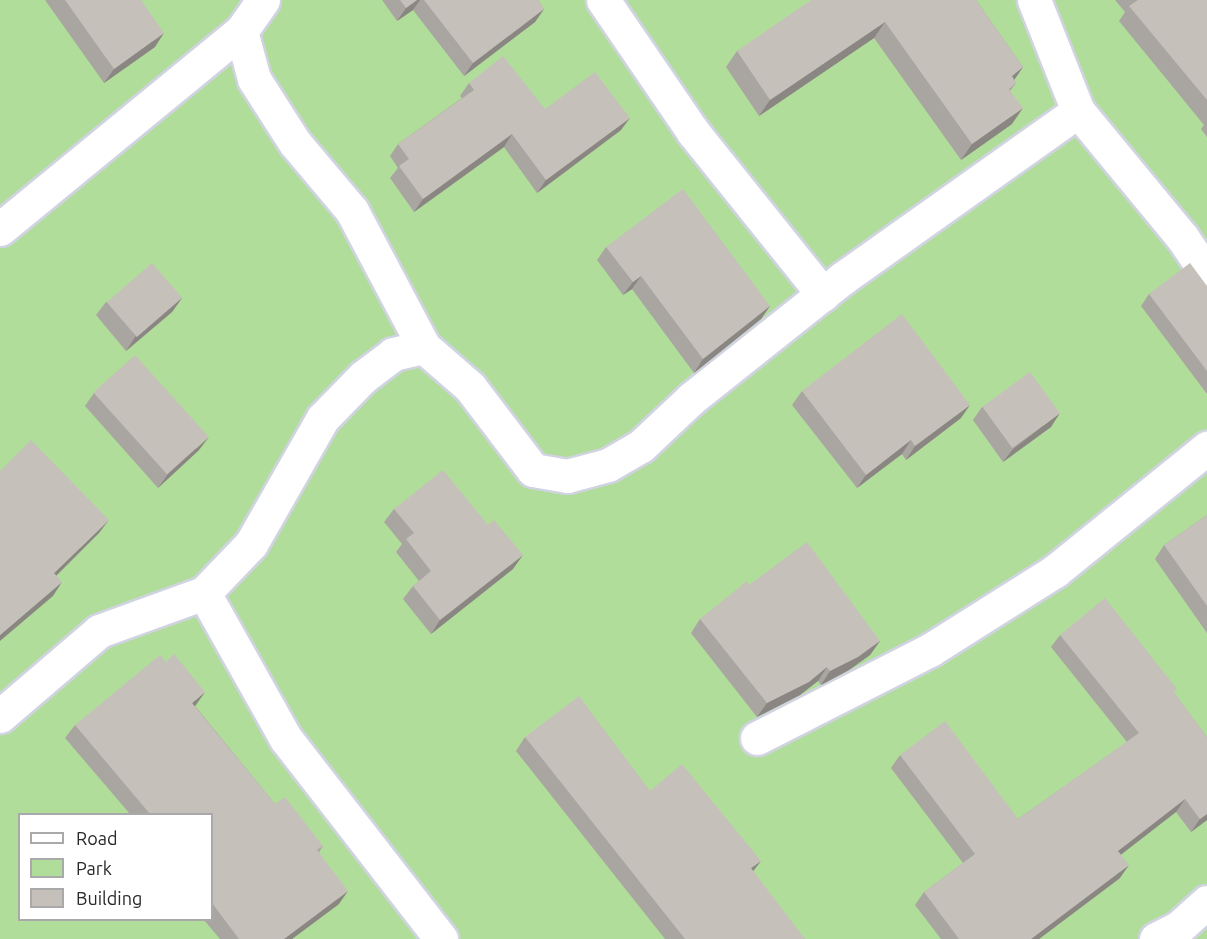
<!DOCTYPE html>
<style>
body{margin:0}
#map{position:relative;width:1207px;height:939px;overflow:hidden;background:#eae3da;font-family:Ubuntu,sans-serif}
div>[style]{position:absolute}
.green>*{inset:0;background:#b1dd9a}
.roads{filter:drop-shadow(2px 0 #d0d3e0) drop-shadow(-2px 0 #d0d3e0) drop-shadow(0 2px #d0d3e0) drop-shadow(0 -2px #d0d3e0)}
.minor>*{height:33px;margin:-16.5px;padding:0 16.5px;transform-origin:16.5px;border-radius:16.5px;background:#fff}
.wall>*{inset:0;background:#a9a5a0}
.shaded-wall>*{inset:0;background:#8a8682}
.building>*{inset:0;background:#c5c0ba;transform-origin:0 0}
span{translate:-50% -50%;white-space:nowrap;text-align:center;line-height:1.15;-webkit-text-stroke:5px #fff;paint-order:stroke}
.legend{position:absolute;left:18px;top:813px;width:195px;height:108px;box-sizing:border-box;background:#fff;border:2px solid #a9a9a9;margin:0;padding:8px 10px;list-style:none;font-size:18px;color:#282828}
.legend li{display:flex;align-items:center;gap:12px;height:30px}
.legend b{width:30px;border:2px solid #a9a9a9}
</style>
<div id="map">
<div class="green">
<div style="clip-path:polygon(evenodd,0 0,1207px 0,1207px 939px,0 939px,0 0,20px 814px,212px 814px,212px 920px,20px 920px,20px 814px)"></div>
</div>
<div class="roads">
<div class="minor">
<div style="left:263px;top:0;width:38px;rotate:125deg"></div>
<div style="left:241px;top:31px;width:50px;rotate:74.8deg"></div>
<div style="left:254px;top:79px;width:76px;rotate:57.4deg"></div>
<div style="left:295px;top:143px;width:89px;rotate:50deg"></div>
<div style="left:352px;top:211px;width:154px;rotate:62.1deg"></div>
<div style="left:603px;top:0;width:160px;rotate:55.7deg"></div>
<div style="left:693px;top:132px;width:208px;rotate:51.3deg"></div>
<div style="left:1034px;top:0;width:119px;rotate:68.4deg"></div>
<div style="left:1078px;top:111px;width:163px;rotate:50.5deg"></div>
<div style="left:1182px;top:237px;width:45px;rotate:56deg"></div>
<div style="left:0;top:229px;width:312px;rotate:-39.4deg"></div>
<div style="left:204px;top:593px;width:167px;rotate:60.7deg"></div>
<div style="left:286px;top:739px;width:253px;rotate:52.2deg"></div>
<div style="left:0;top:716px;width:130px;rotate:-40.6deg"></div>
<div style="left:99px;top:631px;width:112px;rotate:-19.9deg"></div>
<div style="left:204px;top:593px;width:68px;rotate:-46.2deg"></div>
<div style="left:251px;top:544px;width:145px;rotate:-60.3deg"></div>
<div style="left:323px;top:418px;width:57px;rotate:-45.7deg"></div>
<div style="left:363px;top:377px;width:38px;rotate:-37deg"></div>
<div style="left:393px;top:354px;width:32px;rotate:-13deg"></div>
<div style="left:424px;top:347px;width:61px;rotate:41deg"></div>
<div style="left:470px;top:387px;width:104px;rotate:52.8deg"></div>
<div style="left:533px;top:470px;width:35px;rotate:10deg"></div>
<div style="left:567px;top:476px;width:42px;rotate:-15deg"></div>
<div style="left:608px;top:465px;width:38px;rotate:-30deg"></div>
<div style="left:641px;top:446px;width:70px;rotate:-43.3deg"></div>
<div style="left:692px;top:398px;width:193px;rotate:-38.5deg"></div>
<div style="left:843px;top:278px;width:288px;rotate:-35.4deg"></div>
<div style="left:757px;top:738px;width:194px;rotate:-27deg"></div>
<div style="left:930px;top:650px;width:148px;rotate:-32.3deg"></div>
<div style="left:1055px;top:571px;width:196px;rotate:-39deg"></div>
<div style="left:1156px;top:939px;width:25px;rotate:-27deg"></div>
<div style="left:1178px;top:928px;width:39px;rotate:-42deg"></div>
</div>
</div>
<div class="wall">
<div style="clip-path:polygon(45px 0,141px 0,155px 47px,104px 83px)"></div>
<div style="clip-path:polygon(382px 0,538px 0,544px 9px,535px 22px,464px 76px,413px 10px,397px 21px)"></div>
<div style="clip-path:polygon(976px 0,1023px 67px,1014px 80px,1016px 83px,1010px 91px,1012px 124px,961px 160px,874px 38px,759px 116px,726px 67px,737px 51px)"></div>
<div style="clip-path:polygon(1115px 0,1207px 0,1207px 137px,1201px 129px,1204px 125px,1119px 21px,1125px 12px)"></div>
<div style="clip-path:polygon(469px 83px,545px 109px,621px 130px,537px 193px,504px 147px,414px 212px,390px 178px,398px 168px,390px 156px,398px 144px,462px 98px,460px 96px)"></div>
<div style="clip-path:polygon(606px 247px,770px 306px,761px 319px,694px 373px,632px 289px,623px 295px,597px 260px)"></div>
<div style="clip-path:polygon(1207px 286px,1207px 394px,1141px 306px,1149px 294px)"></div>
<div style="clip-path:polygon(182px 298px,172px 312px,126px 351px,96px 315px,106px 302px)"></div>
<div style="clip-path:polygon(802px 391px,961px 418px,906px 460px,902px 454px,857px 488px,792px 405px)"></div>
<div style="clip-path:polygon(94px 393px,199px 450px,158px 488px,85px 406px)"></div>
<div style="clip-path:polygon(982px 407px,1051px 427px,1003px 462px,973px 420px)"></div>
<div style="clip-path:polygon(394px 509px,513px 569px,431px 634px,403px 599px,413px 586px,419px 581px,396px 552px,402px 544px,384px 522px)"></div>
<div style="clip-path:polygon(1207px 515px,1207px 633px,1155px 559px,1164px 545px)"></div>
<div style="clip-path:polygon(749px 585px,880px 641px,870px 655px,849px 670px,821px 685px,818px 681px,800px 695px,757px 717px,691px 633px,700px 619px)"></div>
<div style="clip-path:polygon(1060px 635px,1174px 693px,1207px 737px,1207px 820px,1191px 832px,1176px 812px,1121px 854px,1120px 878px,1039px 939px,941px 939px,915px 905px,924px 892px,963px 863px,891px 768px,900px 755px,1018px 819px,1127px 742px,1051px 647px)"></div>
<div style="clip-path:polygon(195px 706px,275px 804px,323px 846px,319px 852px,339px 904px,292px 939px,220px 939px,204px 920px,212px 920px,212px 814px,130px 814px,65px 738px,75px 725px)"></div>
<div style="clip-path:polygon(525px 737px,650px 791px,805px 939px,665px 939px,516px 751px)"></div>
</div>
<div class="shaded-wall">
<div style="clip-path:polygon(417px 0,420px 0,413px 10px,397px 21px,406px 8px)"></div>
<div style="clip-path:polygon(544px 9px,535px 22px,464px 76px,473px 63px)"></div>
<div style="clip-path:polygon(885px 22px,874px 38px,759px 116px,770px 100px)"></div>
<div style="clip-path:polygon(164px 33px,155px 47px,104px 83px,114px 69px)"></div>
<div style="clip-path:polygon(1023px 67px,1012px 83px,1012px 76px)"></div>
<div style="clip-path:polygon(1023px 108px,1012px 124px,961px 160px,972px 144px)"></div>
<div style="clip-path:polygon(630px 118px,621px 130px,537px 193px,546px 180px)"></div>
<div style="clip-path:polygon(512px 134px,504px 147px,414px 212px,423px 199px)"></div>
<div style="clip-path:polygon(641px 276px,632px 289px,623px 295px,633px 282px)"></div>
<div style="clip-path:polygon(182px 298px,172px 312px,126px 351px,135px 337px)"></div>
<div style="clip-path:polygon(770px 306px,761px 319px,694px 373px,703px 359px)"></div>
<div style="clip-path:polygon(970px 405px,961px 418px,906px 460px,915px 446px)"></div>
<div style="clip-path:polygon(1060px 413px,1051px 427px,1003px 462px,1013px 449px)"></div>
<div style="clip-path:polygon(209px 437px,199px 450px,158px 488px,168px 474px)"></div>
<div style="clip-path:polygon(911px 440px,902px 454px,857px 488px,866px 475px)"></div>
<div style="clip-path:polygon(109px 520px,99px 533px,45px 587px,54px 573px)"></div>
<div style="clip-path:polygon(523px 555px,513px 569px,431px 634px,440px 620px)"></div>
<div style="clip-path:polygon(62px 582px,53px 596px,0 641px,0 635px)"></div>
<div style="clip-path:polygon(880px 641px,870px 655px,849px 670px,821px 685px,830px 671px)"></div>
<div style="clip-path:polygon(827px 667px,818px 681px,800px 695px,757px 717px,767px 703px)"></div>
<div style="clip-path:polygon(205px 692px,196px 705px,183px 716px,192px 703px)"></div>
<div style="clip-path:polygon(1185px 799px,1176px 812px,1109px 864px,1118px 851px)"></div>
<div style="clip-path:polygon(1207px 814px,1207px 820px,1191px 832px,1200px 819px)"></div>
<div style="clip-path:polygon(761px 861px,751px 874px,751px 868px)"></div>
<div style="clip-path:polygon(1129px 865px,1120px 878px,1039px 939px,1031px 939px)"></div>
<div style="clip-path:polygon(348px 891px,339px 904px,292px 939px,284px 939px)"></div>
</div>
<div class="building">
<div style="clip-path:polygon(65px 0,141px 0,164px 33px,114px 69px)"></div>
<div style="clip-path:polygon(400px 0,417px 0,406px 8px)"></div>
<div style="clip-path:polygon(424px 0,538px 0,544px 9px,473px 63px)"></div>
<div style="clip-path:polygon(811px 0,976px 0,1023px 67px,1012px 76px,1016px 83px,1009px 89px,1023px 108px,972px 144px,885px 22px,770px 100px,737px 51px)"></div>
<div style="clip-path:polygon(1138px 0,1207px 0,1207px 100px,1129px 6px)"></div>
<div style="clip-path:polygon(503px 56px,545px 109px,595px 72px,630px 118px,546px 180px,512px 134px,423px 199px,399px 166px,409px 159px,398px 144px,474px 90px,469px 83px)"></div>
<div style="clip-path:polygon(683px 189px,770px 306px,703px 359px,641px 276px,633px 282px,606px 247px)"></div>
<div style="left:152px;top:263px;width:46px;height:60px;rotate:49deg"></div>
<div style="clip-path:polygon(1190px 263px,1207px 286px,1207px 371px,1149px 294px)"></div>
<div style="clip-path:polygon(902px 314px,970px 405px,915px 446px,911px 440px,866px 475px,802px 391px)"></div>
<div style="left:135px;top:355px;width:110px;height:56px;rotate:48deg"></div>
<div style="left:1030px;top:372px;width:51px;height:59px;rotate:54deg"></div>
<div style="clip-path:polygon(31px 440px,109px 520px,54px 573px,62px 582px,0 635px,0 471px)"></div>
<div style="clip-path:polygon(443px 470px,488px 525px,494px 520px,523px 555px,440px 620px,413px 586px,431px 571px,406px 539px,414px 533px,394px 509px)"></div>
<div style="clip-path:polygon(1207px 515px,1207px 606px,1164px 545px)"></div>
<div style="clip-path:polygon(807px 542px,880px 641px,858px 657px,830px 671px,827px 667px,809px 682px,767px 703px,700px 619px,747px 581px,749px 585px)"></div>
<div style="clip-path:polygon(1105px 598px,1177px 689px,1174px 692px,1207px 737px,1207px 814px,1200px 819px,1185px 799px,1118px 851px,1129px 865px,1031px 939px,959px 939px,924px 892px,975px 854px,900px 755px,945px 721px,1018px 819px,1139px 733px,1060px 635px)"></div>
<div style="clip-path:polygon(174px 654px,205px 692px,192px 703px,275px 804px,285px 797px,323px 846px,317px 850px,348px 891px,284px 939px,239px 939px,212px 903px,212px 814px,150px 814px,75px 725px,160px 655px,166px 662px)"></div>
<div style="clip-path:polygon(579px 696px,650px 791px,682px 764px,761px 861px,751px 868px,805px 939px,685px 939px,525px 737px)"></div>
</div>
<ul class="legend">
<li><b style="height:8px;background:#fff"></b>Road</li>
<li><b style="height:16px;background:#b1dd9a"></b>Park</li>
<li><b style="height:16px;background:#c5c0ba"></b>Building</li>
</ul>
</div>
